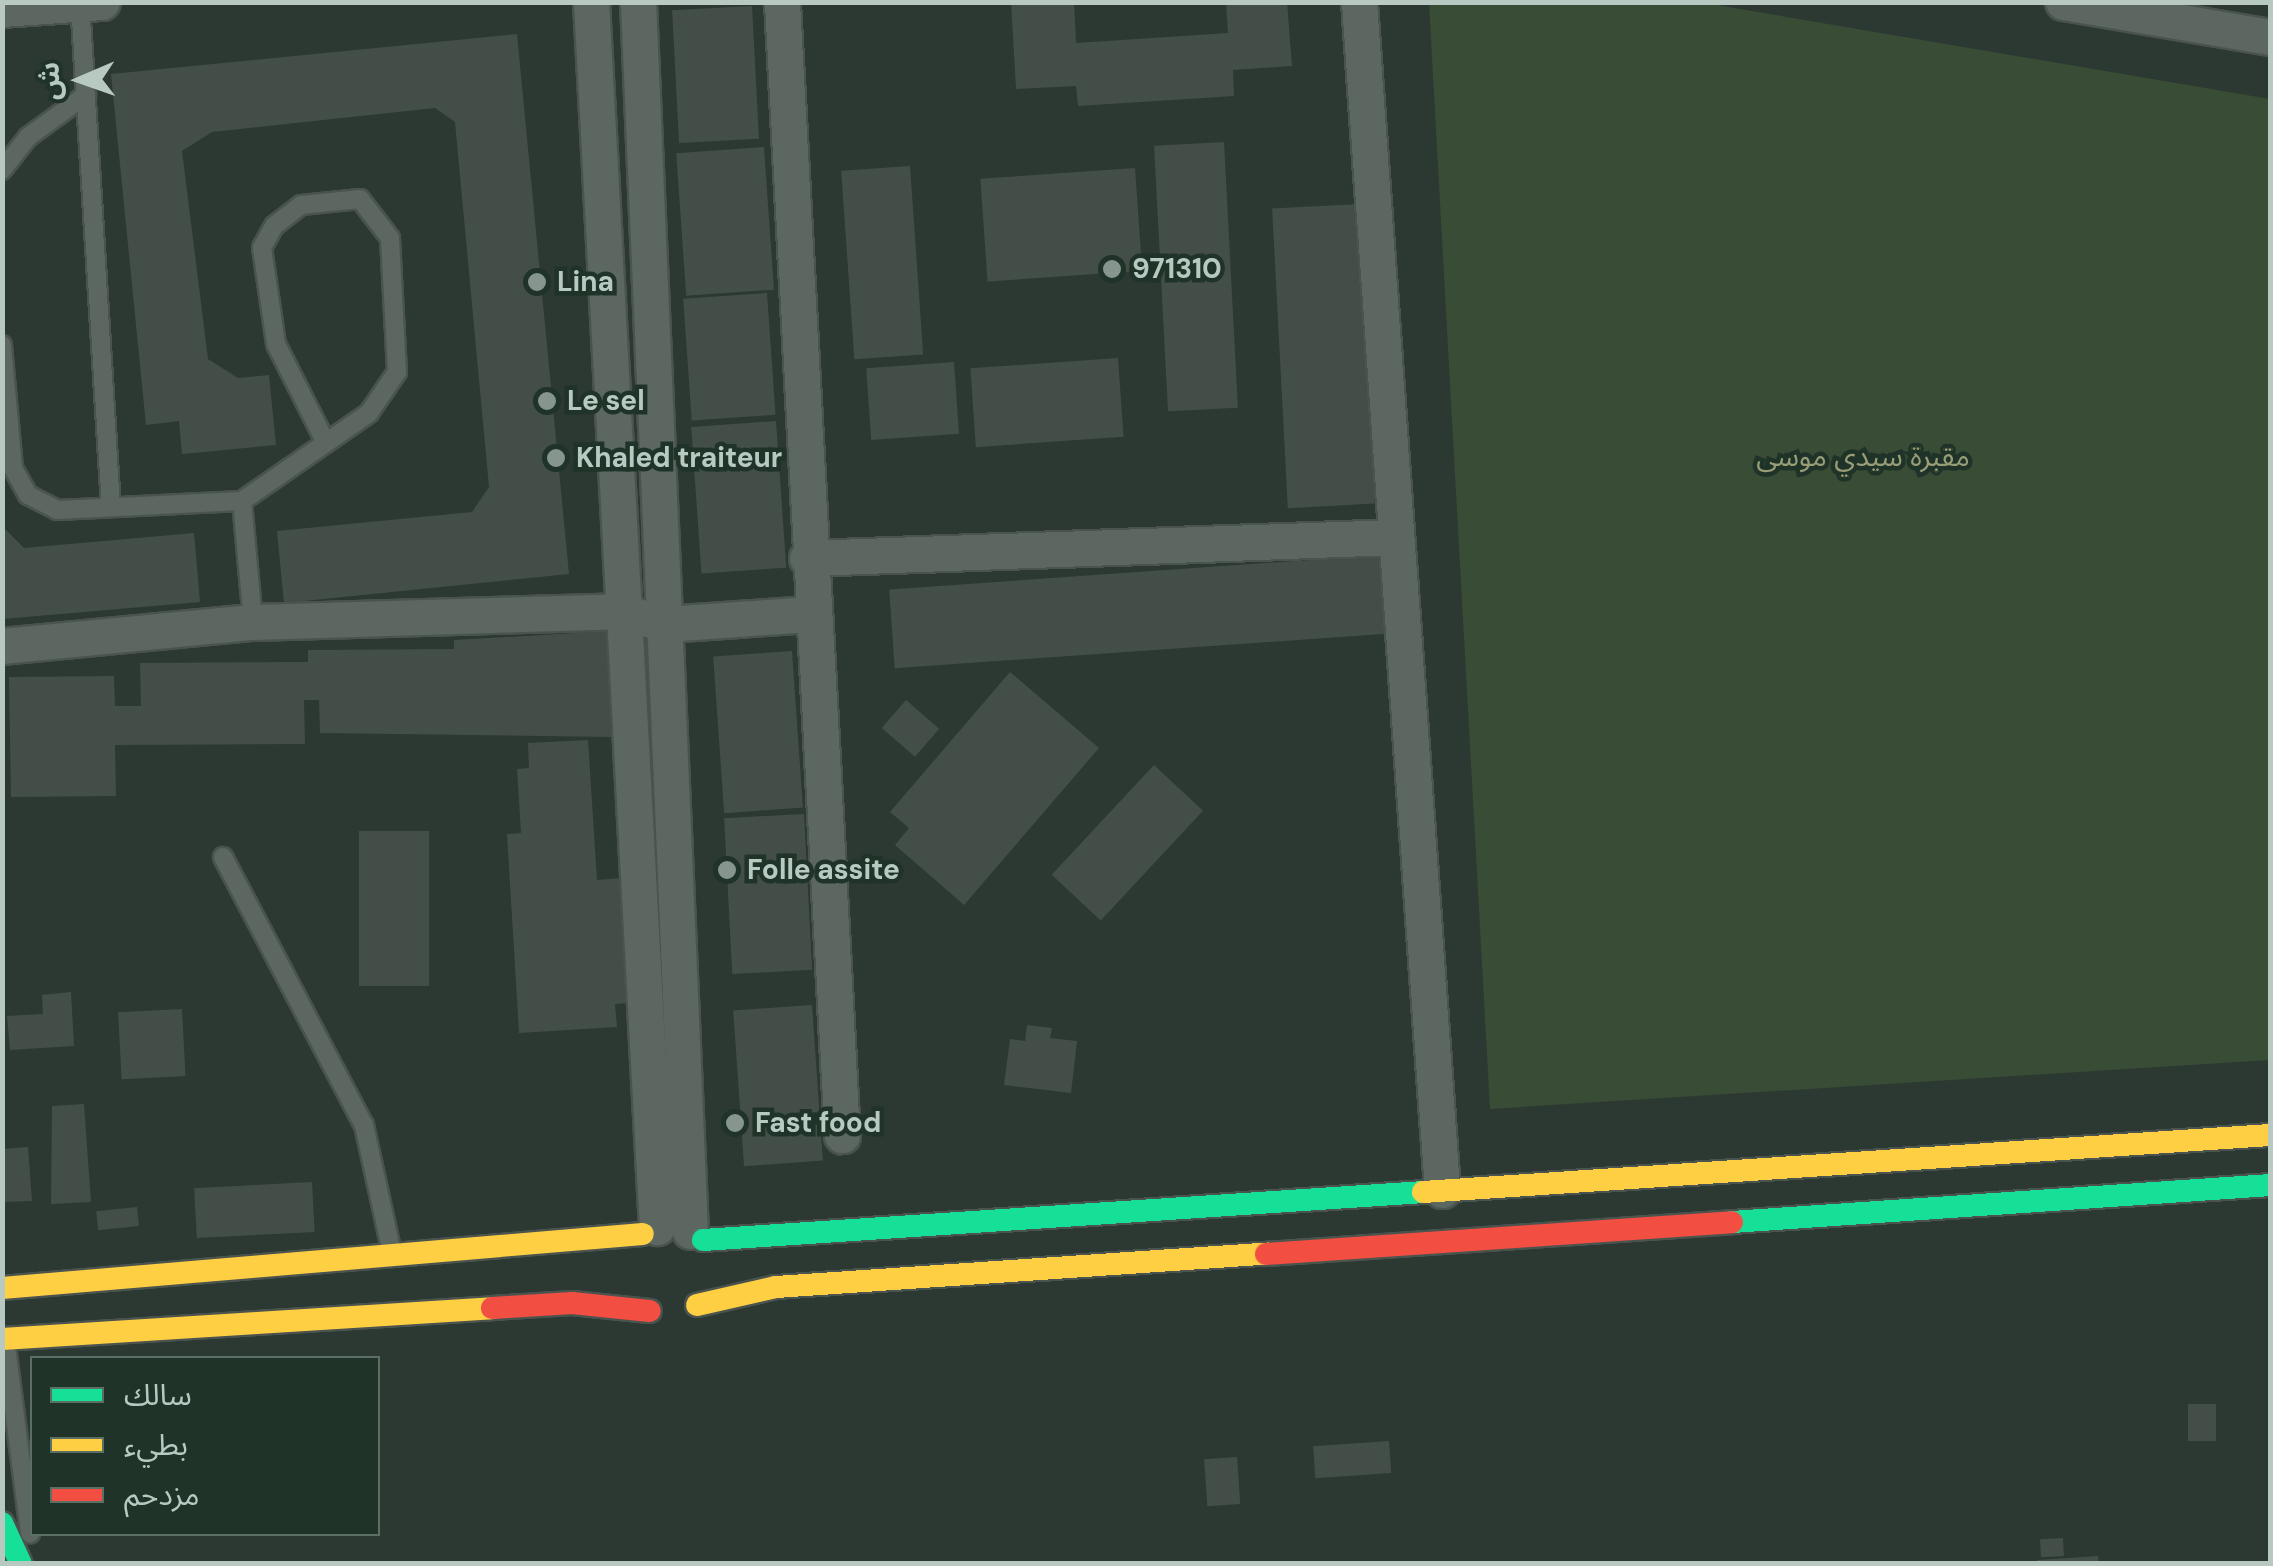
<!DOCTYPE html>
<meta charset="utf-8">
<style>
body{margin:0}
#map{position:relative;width:2273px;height:1566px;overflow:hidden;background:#2c3832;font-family:"DM Sans","Noto Sans Arabic",sans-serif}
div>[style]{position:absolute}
.green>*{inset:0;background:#394c35}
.building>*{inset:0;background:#434e48;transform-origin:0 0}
.roads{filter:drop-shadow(2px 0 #4a534e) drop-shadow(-2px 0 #4a534e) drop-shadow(0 2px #4a534e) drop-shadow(0 -2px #4a534e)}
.lane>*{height:18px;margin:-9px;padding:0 9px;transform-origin:9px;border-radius:9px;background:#5c6761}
.street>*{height:35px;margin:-17.5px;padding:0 17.5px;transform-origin:17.5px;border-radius:17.5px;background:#5c6761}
.fast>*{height:22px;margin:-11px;padding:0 11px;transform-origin:11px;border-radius:11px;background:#16e098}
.slow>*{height:22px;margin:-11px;padding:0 11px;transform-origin:11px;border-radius:11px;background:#ffcf43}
.jam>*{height:22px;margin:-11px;padding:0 11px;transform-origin:11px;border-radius:11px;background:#f24e42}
.dots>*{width:28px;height:28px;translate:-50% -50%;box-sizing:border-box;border:5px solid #1f3329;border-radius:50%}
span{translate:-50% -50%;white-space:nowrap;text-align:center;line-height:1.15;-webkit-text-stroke:9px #1f3329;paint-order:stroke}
.poi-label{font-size:28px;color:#b7c9c0;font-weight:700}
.left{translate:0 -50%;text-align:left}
.park-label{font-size:28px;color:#989d76}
.frame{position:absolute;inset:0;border:5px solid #b7c9c0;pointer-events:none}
.legend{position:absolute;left:30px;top:1356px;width:350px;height:180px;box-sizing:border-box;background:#1f3329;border:2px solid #5c6f65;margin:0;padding:12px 18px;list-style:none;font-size:30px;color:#b7c9c0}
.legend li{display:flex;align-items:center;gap:20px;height:50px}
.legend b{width:50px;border:2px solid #5c6f65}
.north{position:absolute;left:30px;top:30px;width:100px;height:100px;-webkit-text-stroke:8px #1f3329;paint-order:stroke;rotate:268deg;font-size:28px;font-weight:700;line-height:40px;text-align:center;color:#b7c9c0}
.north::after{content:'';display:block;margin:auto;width:35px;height:45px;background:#b7c9c0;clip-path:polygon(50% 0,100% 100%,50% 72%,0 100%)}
</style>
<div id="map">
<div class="green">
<div style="clip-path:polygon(1429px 3px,1705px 3px,2270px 99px,2270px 1060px,1490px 1109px)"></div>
</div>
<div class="building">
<div style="clip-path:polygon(1011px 2px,1074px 2px,1076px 43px,1228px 33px,1226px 2px,1287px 2px,1292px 66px,1233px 70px,1234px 96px,1078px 106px,1076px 86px,1016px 89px)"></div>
<div style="left:752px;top:6px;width:133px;height:80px;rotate:87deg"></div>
<div style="clip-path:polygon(517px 34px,569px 574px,284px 603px,277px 531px,472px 512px,489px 487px,455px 122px,435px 108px,212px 132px,182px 151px,208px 359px,238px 378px,269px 375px,276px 445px,182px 454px,179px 421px,146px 425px,111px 74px)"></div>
<div style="left:1224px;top:142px;width:266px;height:70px;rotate:87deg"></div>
<div style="left:764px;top:147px;width:143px;height:88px;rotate:86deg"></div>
<div style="left:910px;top:166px;width:189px;height:69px;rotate:86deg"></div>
<div style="left:1135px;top:168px;width:103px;height:155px;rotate:86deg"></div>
<div style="left:1359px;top:204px;width:300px;height:87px;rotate:87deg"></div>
<div style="left:767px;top:293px;width:122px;height:84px;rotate:86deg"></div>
<div style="left:1118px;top:358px;width:79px;height:148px;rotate:86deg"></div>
<div style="left:954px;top:362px;width:72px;height:88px;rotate:86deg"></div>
<div style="left:776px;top:421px;width:147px;height:85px;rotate:86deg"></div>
<div style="clip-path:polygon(2px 526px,24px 548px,194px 533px,200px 602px,2px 619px)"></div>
<div style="left:1381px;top:555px;width:79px;height:493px;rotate:86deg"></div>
<div style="clip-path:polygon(610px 631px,611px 737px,320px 733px,319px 700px,304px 700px,305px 744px,115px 745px,116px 796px,11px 797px,9px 677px,114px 676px,115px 706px,141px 706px,140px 663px,308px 662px,308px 650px,454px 649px,454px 640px)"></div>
<div style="left:792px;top:651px;width:157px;height:79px;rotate:86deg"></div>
<div style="clip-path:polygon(1010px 672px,1099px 748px,964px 905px,895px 845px,909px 828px,890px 812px)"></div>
<div style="left:906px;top:700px;width:44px;height:37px;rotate:41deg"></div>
<div style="clip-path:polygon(588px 740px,597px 880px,623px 878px,630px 1003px,615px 1004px,617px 1027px,519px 1033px,507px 834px,521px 833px,517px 769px,529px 768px,528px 743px)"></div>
<div style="left:1154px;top:765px;width:67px;height:150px;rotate:43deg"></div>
<div style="left:804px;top:814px;width:156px;height:80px;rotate:87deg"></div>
<div style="left:359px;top:831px;width:70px;height:155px"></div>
<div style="clip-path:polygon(71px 992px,74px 1046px,10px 1050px,7px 1016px,43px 1014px,42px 995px)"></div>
<div style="left:812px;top:1005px;width:156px;height:79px;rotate:86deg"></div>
<div style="left:182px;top:1009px;width:67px;height:64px;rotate:87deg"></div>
<div style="clip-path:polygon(1027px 1025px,1052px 1028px,1050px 1038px,1077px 1041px,1071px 1093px,1004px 1085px,1010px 1039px,1025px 1041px)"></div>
<div style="clip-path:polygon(84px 1104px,91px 1202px,51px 1204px,52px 1106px)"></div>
<div style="clip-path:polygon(28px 1147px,32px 1201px,2px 1202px,2px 1149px)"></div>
<div style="left:312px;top:1182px;width:50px;height:118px;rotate:87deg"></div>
<div style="left:137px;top:1207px;width:19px;height:41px;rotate:84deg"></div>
<div style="left:2188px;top:1404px;width:28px;height:37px"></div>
<div style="left:1389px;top:1441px;width:32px;height:76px;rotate:86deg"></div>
<div style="left:1237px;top:1457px;width:47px;height:33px;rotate:86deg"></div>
<div style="left:2063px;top:1538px;width:18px;height:23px;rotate:87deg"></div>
<div style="clip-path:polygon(2098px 1556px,2099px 1564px,2037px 1564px,2037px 1560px)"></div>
</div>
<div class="roads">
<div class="lane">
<div style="left:80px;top:2px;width:506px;rotate:86.49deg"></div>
<div style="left:2px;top:170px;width:42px;rotate:-51.8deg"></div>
<div style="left:28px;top:137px;width:72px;rotate:-35.9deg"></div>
<div style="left:2px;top:345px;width:123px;rotate:84.9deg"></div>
<div style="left:13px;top:468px;width:31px;rotate:61deg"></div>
<div style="left:28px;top:495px;width:33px;rotate:27deg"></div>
<div style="left:57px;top:510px;width:185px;rotate:-2.8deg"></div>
<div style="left:242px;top:501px;width:155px;rotate:-34.7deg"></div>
<div style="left:369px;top:413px;width:50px;rotate:-55.7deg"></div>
<div style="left:397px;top:372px;width:134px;rotate:-93deg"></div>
<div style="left:390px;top:238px;width:49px;rotate:-127.6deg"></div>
<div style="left:360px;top:199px;width:59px;rotate:174.2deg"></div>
<div style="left:301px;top:205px;width:34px;rotate:142deg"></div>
<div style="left:274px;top:226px;width:25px;rotate:119deg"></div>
<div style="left:262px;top:248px;width:97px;rotate:81.7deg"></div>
<div style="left:276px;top:344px;width:111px;rotate:63.2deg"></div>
<div style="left:242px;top:501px;width:121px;rotate:84.8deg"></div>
<div style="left:223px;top:857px;width:303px;rotate:62.3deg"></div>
<div style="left:364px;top:1125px;width:127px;rotate:77.7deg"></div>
<div style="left:6px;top:1346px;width:189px;rotate:82.7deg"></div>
</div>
<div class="street">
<div style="left:591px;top:2px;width:1227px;rotate:86.92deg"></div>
<div style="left:638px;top:2px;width:1230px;rotate:87.58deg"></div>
<div style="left:782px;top:2px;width:1135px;rotate:86.97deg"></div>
<div style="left:1359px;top:2px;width:1191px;rotate:86deg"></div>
<div style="left:2063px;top:2px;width:210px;rotate:9.6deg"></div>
<div style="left:2px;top:9px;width:100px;rotate:-4deg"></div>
<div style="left:807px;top:558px;width:589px;rotate:-2.04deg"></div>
<div style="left:2px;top:646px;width:252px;rotate:-5.5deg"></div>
<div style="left:253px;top:622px;width:366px;rotate:-1.7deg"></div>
<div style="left:619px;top:611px;width:49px;rotate:15.5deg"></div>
<div style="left:666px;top:624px;width:144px;rotate:-4deg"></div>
</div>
<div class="fast">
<div style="left:1732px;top:1222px;width:539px;rotate:-3.93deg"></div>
<div style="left:703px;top:1240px;width:722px;rotate:-3.81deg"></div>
<div style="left:2px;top:1523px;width:45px;rotate:65.1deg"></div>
</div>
<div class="slow">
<div style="left:1423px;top:1192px;width:849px;rotate:-3.85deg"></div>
<div style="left:2px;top:1288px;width:643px;rotate:-4.82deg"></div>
<div style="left:697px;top:1305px;width:81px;rotate:-12.8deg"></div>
<div style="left:776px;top:1287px;width:491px;rotate:-3.9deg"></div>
<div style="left:2px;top:1339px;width:491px;rotate:-3.6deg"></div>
</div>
<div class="jam">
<div style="left:1266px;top:1254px;width:467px;rotate:-3.9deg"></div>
<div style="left:492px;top:1308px;width:80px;rotate:-3.6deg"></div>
<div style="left:572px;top:1303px;width:78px;rotate:5.9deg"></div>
</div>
</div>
<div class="dots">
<div style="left:1112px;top:269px;background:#86968e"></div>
<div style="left:537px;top:282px;background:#86968e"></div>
<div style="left:547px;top:401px;background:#86968e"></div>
<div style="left:556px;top:458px;background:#86968e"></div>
<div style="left:727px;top:870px;background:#86968e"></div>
<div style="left:735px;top:1123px;background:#86968e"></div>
</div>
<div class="poi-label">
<span class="left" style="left:1132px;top:269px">971310</span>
<span class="left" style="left:557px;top:282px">Lina</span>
<span class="left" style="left:567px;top:401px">Le sel</span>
<span class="left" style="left:576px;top:458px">Khaled traiteur</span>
<span class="left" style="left:747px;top:870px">Folle assite</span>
<span class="left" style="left:755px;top:1123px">Fast food</span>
</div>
<div class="park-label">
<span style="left:1863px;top:457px">مقبرة سيدي موسى</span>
</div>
<div class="frame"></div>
<ul class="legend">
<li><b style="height:12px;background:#16e098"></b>سالك</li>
<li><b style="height:12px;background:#ffcf43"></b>بطيء</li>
<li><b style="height:12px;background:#f24e42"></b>مزدحم</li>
</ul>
<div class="north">ش</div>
</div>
